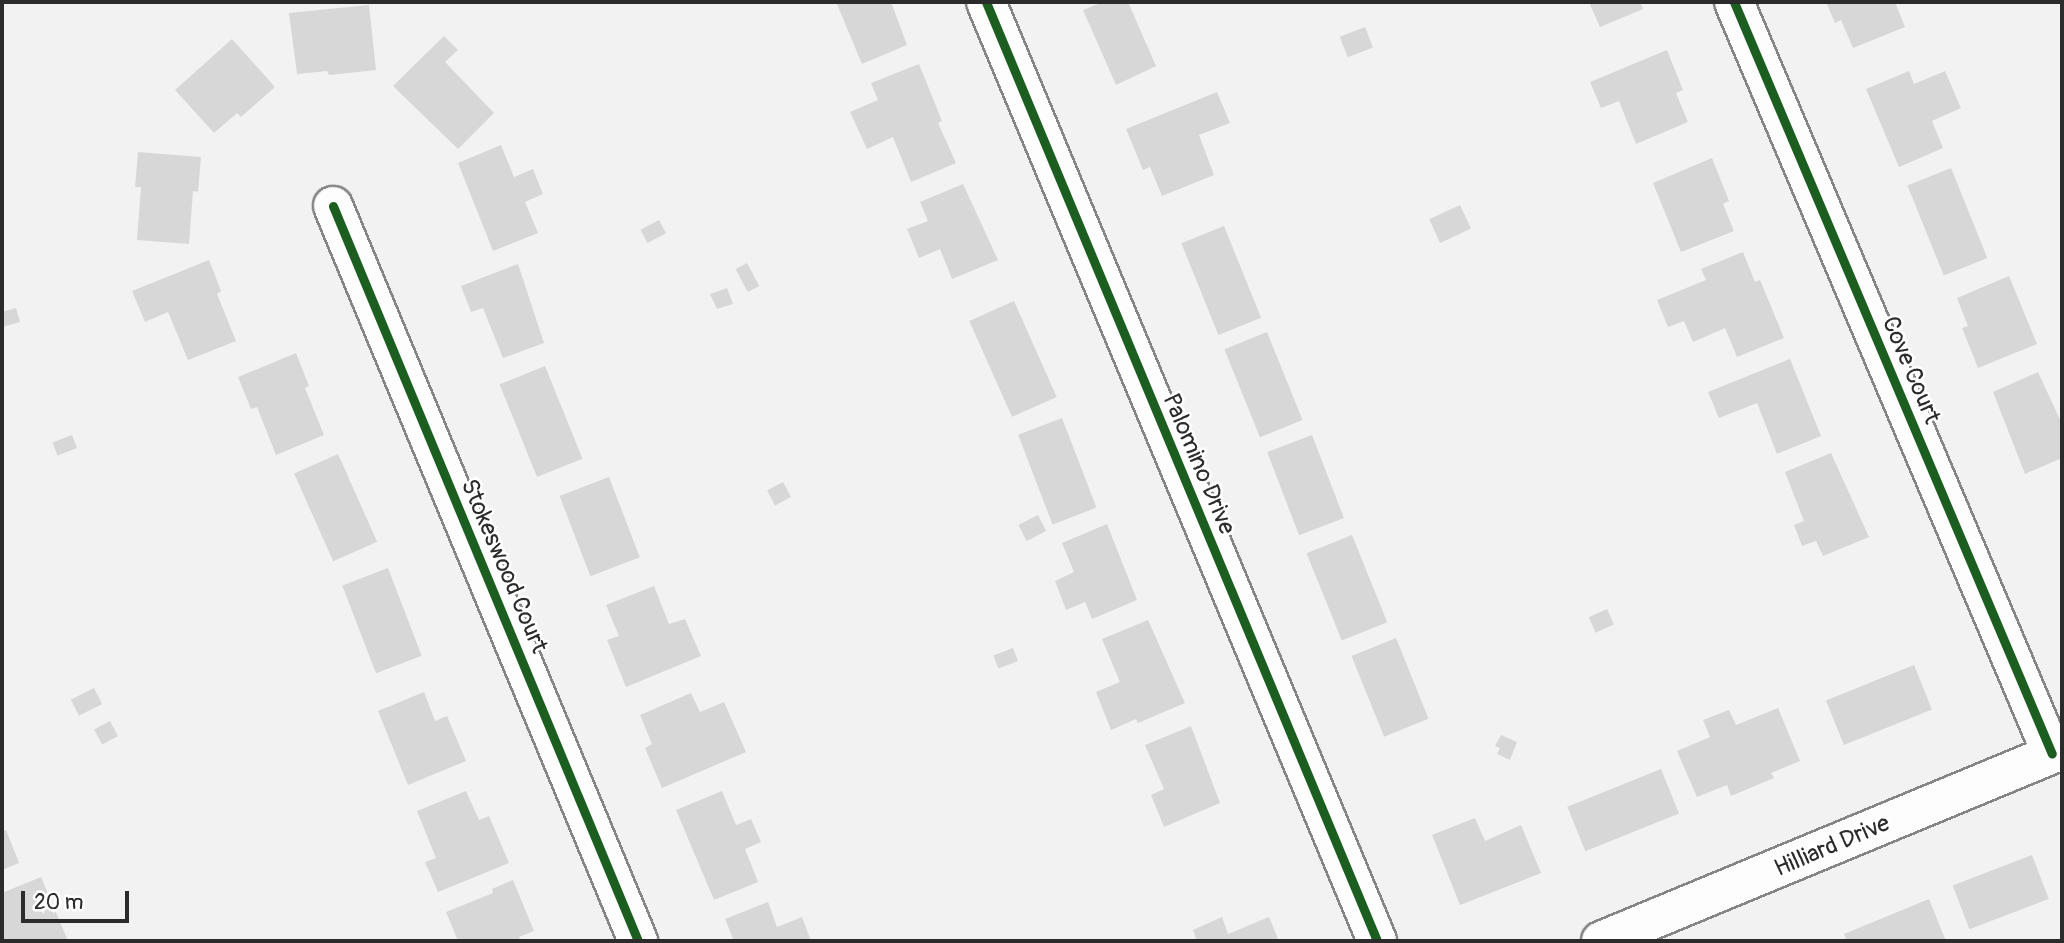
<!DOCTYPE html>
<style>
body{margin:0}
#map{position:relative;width:2064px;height:943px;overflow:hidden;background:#f2f2f2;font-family:Pangolin,sans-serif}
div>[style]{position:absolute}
.building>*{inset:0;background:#d7d7d7;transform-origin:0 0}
.roads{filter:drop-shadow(2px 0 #858585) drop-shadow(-2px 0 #858585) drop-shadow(0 2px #858585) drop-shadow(0 -2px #858585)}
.minor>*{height:38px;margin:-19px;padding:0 19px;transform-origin:19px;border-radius:19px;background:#fdfdfd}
.cycleway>*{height:9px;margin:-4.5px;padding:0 4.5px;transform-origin:4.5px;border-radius:4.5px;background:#1b5e20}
span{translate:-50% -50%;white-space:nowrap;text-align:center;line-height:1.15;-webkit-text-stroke:5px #fff;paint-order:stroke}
.street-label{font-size:24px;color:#2b2b2b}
.frame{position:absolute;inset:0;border:4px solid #2b2b2b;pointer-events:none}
.scale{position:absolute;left:21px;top:891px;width:108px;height:32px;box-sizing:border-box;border:4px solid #2b2b2b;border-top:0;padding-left:9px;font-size:21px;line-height:24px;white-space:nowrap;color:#2b2b2b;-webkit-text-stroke:5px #fff;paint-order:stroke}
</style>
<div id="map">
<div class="building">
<div style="clip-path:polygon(836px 2px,891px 2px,907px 45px,862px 64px)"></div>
<div style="clip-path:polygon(1103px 2px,1128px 2px,1156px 66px,1116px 85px,1083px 10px)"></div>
<div style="clip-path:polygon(1589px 2px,1640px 2px,1643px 9px,1600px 27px)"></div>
<div style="clip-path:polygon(1826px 2px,1895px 2px,1905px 27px,1853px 48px,1841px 20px,1835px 23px)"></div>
<div style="clip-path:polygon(369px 5px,376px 70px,329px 75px,327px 71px,297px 74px,289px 13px)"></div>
<div style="left:1365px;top:27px;width:22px;height:27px;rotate:69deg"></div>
<div style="clip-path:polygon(444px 36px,458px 50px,445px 62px,494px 113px,458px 149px,393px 86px)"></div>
<div style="clip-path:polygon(232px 39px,275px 87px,241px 117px,237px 113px,214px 133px,175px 90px)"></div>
<div style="clip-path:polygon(1667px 50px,1683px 90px,1676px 93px,1688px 122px,1636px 144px,1619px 101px,1601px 108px,1590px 82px)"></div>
<div style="clip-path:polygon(919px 64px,942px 121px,938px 123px,956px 163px,911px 182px,893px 137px,867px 149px,850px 112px,878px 100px,871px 83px)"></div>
<div style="clip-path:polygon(1909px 71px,1914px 84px,1945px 71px,1961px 108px,1932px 121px,1943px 148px,1899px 167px,1866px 89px)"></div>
<div style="clip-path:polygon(1217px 92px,1230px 123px,1199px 135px,1214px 175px,1162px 196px,1150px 167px,1143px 170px,1126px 129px)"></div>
<div style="clip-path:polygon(501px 145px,514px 177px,533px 169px,543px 194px,525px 202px,538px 233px,493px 251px,458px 163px)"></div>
<div style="clip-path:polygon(138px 152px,201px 157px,198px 192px,193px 191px,189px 244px,137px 240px,141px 187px,135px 187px)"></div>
<div style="clip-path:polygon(1712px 158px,1729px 201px,1723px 204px,1734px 231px,1681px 252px,1653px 183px)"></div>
<div style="left:1951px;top:168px;width:97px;height:47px;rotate:68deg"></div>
<div style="clip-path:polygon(963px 184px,998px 260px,952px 279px,940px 249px,919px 258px,907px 229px,928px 221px,920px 202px)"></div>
<div style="left:1460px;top:205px;width:26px;height:34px;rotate:65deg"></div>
<div style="left:659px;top:220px;width:15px;height:21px;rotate:62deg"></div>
<div style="left:1224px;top:226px;width:99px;height:46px;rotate:68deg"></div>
<div style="clip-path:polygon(1743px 252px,1755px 282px,1760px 280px,1784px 338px,1737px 357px,1725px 328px,1693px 342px,1684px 321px,1668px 327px,1657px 300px,1706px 280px,1701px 269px)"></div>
<div style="clip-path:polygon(209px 260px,221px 291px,217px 294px,236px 341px,188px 360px,168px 312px,145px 322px,132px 291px)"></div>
<div style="left:747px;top:263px;width:26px;height:13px;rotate:62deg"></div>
<div style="clip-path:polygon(518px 264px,544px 343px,503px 358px,483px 308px,471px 312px,461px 286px)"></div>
<div style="clip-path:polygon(2009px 276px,2037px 344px,1978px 368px,1962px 328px,1968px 326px,1957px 298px)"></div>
<div style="clip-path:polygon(727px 288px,733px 304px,717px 309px,710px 294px)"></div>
<div style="left:1014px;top:301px;width:105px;height:49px;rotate:66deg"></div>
<div style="clip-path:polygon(16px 308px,20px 322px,2px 327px,2px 312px)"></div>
<div style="left:1267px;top:332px;width:95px;height:46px;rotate:68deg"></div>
<div style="clip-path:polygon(296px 353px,309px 386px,305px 388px,324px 435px,276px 455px,257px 407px,251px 409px,238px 377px)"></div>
<div style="clip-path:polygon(1790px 359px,1821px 436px,1777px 454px,1757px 403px,1719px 418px,1708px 392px)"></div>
<div style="left:545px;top:366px;width:100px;height:49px;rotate:68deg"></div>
<div style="clip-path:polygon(2038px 372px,2062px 424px,2062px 458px,2025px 474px,1993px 392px)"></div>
<div style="left:1062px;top:418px;width:96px;height:47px;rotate:69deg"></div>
<div style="left:72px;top:435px;width:14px;height:21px;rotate:69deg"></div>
<div style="left:1312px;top:435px;width:89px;height:48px;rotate:69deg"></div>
<div style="clip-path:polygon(1831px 453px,1869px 537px,1823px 556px,1816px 541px,1802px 546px,1794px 525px,1804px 521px,1785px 472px)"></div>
<div style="left:338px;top:454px;width:96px;height:48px;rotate:66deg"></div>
<div style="left:609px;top:477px;width:86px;height:53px;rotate:69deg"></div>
<div style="left:783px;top:482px;width:17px;height:18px;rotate:62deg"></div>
<div style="left:1038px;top:515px;width:18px;height:22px;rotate:63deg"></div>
<div style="clip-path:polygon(1107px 524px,1137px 600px,1092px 619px,1085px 602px,1066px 610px,1055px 581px,1074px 572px,1062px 543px)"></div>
<div style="left:1352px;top:535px;width:94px;height:49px;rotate:68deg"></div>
<div style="left:388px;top:568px;width:94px;height:49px;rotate:69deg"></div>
<div style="clip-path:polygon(654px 586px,669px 624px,685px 619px,701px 656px,626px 687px,607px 640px,619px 636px,606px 605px)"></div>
<div style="left:1607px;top:609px;width:17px;height:20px;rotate:66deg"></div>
<div style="clip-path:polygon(1148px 620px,1185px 703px,1138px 723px,1136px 719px,1111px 730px,1096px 692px,1120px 682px,1102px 639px)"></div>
<div style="left:1396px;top:638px;width:87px;height:48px;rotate:68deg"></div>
<div style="left:1013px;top:648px;width:14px;height:21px;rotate:69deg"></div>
<div style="left:1914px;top:665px;width:48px;height:95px;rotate:68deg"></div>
<div style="left:94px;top:688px;width:18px;height:26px;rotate:63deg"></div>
<div style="clip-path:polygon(424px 692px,435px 721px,447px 716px,466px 761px,408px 785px,378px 711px)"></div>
<div style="clip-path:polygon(691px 693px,700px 712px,724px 702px,746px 752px,662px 788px,645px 748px,652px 744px,640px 715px)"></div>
<div style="clip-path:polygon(1778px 708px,1800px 761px,1771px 773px,1774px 778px,1731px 796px,1727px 785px,1697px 797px,1677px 751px,1710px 737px,1703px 720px,1729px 710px,1736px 725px)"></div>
<div style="left:110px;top:721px;width:17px;height:18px;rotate:62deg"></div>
<div style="clip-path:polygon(1191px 726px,1220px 803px,1164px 827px,1151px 795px,1164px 789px,1145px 745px)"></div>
<div style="clip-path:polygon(1501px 735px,1517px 742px,1510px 760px,1497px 754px,1500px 748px,1495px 746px)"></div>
<div style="left:1661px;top:769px;width:48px;height:101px;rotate:68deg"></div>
<div style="clip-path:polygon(466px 791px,479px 820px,489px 816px,509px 863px,438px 892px,425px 862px,436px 858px,417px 811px)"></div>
<div style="clip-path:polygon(722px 791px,736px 825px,751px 819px,761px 842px,745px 849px,758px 882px,714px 900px,676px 810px)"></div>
<div style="clip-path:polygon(1475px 818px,1485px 841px,1521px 825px,1541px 873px,1460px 905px,1432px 835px)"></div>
<div style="clip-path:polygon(6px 830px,19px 863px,2px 870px,2px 832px)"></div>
<div style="left:2032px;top:855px;width:47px;height:85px;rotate:69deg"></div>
<div style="clip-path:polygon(41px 877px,68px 941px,2px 941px,2px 893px)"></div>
<div style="clip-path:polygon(513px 880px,534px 931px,519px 937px,521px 941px,458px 941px,446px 912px,493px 893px,492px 889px)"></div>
<div style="clip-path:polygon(1929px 899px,1946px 941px,1847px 941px,1844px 934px)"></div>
<div style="clip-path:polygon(768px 902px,777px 927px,802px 917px,811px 941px,734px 941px,725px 919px)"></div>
<div style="clip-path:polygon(1222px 917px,1228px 934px,1269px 917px,1279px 941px,1197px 941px,1193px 930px)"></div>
</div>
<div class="roads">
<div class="minor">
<div style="left:986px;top:2px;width:1017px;rotate:67.39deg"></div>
<div style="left:1734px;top:2px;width:816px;rotate:67.08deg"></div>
<div style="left:333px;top:206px;width:796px;rotate:67.46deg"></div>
<div style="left:1601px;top:941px;width:499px;rotate:-22.5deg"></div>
</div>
</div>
<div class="cycleway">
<div style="left:986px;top:2px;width:1017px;rotate:67.39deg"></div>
<div style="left:1734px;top:2px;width:816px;rotate:67.08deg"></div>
<div style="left:333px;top:206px;width:796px;rotate:67.46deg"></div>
</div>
<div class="street-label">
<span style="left:1911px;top:370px;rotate:67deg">Cove Court</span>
<span style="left:1199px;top:464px;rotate:67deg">Palomino Drive</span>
<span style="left:504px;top:566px;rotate:67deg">Stokeswood Court</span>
<span style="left:1832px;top:846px;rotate:-23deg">Hilliard Drive</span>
</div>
<div class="frame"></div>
<div class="scale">20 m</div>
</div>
